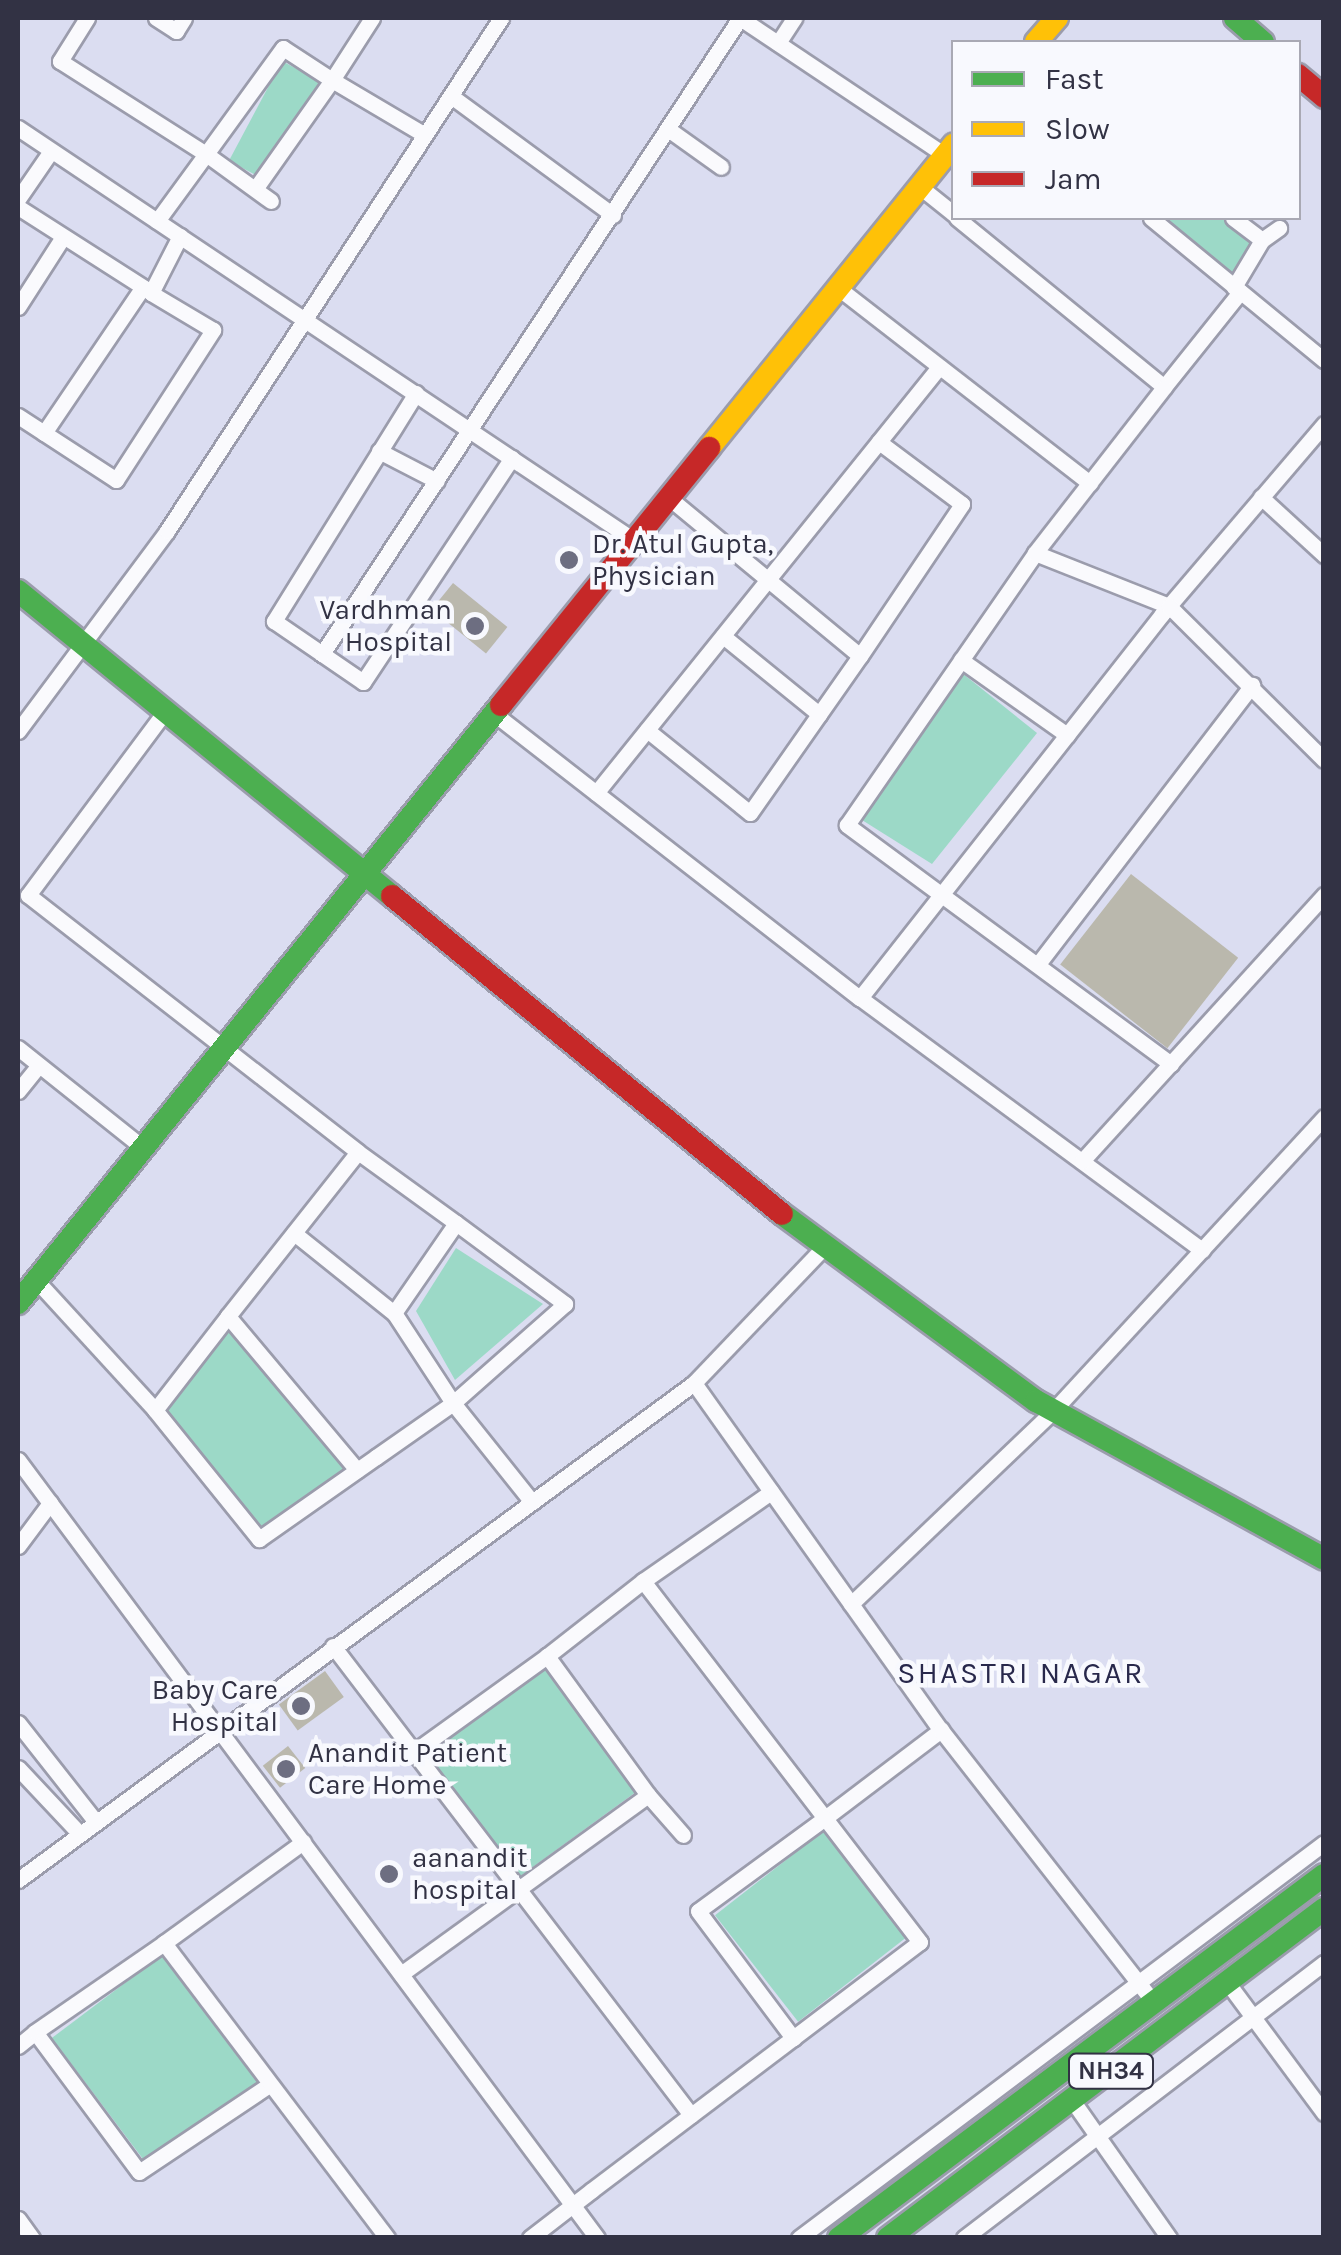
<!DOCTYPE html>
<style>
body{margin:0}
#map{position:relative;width:1341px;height:2255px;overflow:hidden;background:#dbddf1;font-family:Karla,sans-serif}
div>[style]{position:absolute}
.green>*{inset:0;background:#9cd9c7;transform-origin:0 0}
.building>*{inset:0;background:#bab8ad;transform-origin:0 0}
.roads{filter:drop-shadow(2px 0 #9b9cac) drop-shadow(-2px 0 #9b9cac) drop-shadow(0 2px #9b9cac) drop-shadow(0 -2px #9b9cac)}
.street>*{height:15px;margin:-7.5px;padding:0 7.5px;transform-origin:7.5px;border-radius:7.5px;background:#fafafd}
.fast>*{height:22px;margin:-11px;padding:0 11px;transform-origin:11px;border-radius:11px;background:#4caf50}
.slow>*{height:22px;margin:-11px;padding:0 11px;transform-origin:11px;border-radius:11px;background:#ffc107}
.jam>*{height:22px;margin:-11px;padding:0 11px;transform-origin:11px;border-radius:11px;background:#c62828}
.dots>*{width:28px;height:28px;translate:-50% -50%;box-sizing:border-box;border:5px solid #f8f9fe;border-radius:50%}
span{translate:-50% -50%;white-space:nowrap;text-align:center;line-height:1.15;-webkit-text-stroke:9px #f8f9fe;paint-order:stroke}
.shield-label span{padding:2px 8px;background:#f8f9fe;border:2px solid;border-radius:8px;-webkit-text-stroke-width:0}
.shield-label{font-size:25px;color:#323244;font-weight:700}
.poi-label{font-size:28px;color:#323244}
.left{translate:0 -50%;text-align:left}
.right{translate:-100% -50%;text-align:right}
.neighbourhood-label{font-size:30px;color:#28284b;letter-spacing:2.5px}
.frame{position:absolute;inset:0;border:20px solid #323244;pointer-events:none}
.legend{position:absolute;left:951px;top:40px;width:350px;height:180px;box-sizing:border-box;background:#f8f9fe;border:2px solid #a9a9b4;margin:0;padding:12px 18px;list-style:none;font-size:30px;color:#323244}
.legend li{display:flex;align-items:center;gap:20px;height:50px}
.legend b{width:50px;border:2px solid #a9a9b4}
</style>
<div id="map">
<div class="green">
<div style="left:282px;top:61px;width:44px;height:113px;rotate:28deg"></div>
<div style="clip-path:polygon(1162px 218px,1223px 218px,1253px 241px,1232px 277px)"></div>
<div style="clip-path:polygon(962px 673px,1037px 733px,932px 864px,862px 820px)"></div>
<div style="clip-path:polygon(456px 1248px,543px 1304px,455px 1380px,416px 1311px)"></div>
<div style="clip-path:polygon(228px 1330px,346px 1469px,259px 1528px,164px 1408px)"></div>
<div style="left:545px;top:1669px;width:153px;height:145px;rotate:54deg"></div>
<div style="left:823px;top:1831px;width:135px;height:137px;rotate:52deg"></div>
<div style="left:162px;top:1955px;width:159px;height:138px;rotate:53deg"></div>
</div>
<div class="building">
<div style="left:453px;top:583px;width:70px;height:34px;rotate:39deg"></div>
<div style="left:1131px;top:874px;width:136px;height:115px;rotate:38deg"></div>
<div style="left:325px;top:1671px;width:32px;height:57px;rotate:54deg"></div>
<div style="left:288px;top:1746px;width:28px;height:32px;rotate:52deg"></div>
</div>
<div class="roads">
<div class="street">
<div style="left:87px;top:18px;width:51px;rotate:122.1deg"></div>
<div style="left:60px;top:61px;width:173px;rotate:32.5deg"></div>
<div style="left:206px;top:154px;width:131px;rotate:-54deg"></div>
<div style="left:283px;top:48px;width:59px;rotate:33.1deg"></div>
<div style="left:332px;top:80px;width:133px;rotate:125.2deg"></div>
<div style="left:156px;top:18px;width:24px;rotate:33deg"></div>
<div style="left:176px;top:31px;width:15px;rotate:-58deg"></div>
<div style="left:372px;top:18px;width:74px;rotate:122.8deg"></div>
<div style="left:332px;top:80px;width:108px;rotate:30.6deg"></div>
<div style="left:778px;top:43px;width:30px;rotate:-57deg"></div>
<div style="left:451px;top:96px;width:201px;rotate:36.3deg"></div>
<div style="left:18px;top:128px;width:739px;rotate:33.8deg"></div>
<div style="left:668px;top:129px;width:65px;rotate:35.6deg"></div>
<div style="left:919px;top:186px;width:45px;rotate:38.7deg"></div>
<div style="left:18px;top:199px;width:58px;rotate:-55.5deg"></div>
<div style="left:18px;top:207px;width:154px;rotate:32.6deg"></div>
<div style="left:957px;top:218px;width:267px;rotate:39.2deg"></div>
<div style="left:1164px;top:387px;width:122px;rotate:-51.3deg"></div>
<div style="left:1151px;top:218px;width:224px;rotate:39.4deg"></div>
<div style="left:1233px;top:218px;width:36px;rotate:37deg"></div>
<div style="left:1262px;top:240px;width:55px;rotate:120.8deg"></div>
<div style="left:157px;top:221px;width:83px;rotate:-53.8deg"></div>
<div style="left:206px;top:154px;width:80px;rotate:35.9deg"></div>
<div style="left:1262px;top:240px;width:21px;rotate:-35deg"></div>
<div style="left:837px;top:287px;width:320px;rotate:37.8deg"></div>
<div style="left:18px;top:307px;width:83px;rotate:-57.3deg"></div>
<div style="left:416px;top:393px;width:269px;rotate:121.9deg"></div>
<div style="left:274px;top:621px;width:108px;rotate:34.4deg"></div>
<div style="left:363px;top:682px;width:269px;rotate:-56.4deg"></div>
<div style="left:18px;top:416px;width:117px;rotate:33.1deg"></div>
<div style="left:116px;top:480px;width:179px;rotate:-57.1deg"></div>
<div style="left:213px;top:330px;width:72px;rotate:-149.2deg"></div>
<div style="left:151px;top:293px;width:64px;rotate:-63deg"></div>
<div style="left:44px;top:433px;width:176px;rotate:-55.9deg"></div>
<div style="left:379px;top:451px;width:65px;rotate:27.3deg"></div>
<div style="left:668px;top:497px;width:249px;rotate:39.6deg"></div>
<div style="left:860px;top:656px;width:183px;rotate:-56.1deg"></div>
<div style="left:962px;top:504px;width:104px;rotate:-143.2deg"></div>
<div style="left:1261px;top:497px;width:86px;rotate:42.6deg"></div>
<div style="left:1035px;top:553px;width:210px;rotate:-52.1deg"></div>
<div style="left:723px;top:636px;width:124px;rotate:39.1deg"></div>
<div style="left:322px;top:654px;width:761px;rotate:-56.69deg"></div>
<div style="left:740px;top:18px;width:247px;rotate:33.8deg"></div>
<div style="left:961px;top:660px;width:130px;rotate:35.3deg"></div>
<div style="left:166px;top:710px;width:231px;rotate:126.7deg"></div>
<div style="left:28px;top:895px;width:418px;rotate:37.9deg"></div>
<div style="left:492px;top:712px;width:466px;rotate:37.9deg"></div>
<div style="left:860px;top:998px;width:425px;rotate:36.4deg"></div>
<div style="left:647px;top:730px;width:132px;rotate:38.9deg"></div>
<div style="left:750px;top:813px;width:192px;rotate:-55deg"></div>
<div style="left:18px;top:731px;width:249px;rotate:-53.3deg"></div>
<div style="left:167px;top:531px;width:612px;rotate:-56.93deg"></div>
<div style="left:596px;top:793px;width:547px;rotate:-51.16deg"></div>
<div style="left:1038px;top:964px;width:352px;rotate:-52.5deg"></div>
<div style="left:860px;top:998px;width:489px;rotate:-51.8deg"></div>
<div style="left:1162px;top:614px;width:250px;rotate:-49.5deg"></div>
<div style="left:18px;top:1048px;width:159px;rotate:38.6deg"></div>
<div style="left:1171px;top:1064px;width:403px;rotate:-143.6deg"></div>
<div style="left:847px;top:825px;width:331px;rotate:-55.3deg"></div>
<div style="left:1035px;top:553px;width:144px;rotate:21.6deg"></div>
<div style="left:1169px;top:606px;width:218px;rotate:44.8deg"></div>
<div style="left:18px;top:1091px;width:33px;rotate:-51deg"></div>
<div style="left:1082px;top:1161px;width:360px;rotate:-47.7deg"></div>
<div style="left:456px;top:1223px;width:136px;rotate:36.6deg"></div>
<div style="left:565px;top:1304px;width:149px;rotate:138.5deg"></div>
<div style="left:453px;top:1403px;width:108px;rotate:-123.2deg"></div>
<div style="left:394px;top:1313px;width:109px;rotate:-55.4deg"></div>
<div style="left:294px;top:1233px;width:128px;rotate:38.7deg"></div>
<div style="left:36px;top:1280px;width:176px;rotate:47.5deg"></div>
<div style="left:228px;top:1316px;width:209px;rotate:-51.6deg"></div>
<div style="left:358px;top:1152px;width:121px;rotate:35.9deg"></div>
<div style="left:694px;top:1383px;width:190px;rotate:-46.3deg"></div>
<div style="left:18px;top:1460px;width:970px;rotate:53.34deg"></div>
<div style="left:357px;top:1470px;width:201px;rotate:-130deg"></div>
<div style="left:228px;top:1316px;width:119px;rotate:127.8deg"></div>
<div style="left:155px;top:1410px;width:166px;rotate:51.1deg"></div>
<div style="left:259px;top:1539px;width:143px;rotate:-35deg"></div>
<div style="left:376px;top:1457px;width:94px;rotate:-35deg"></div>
<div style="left:453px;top:1403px;width:127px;rotate:51.4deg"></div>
<div style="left:18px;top:1546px;width:54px;rotate:-53.3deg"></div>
<div style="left:643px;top:1581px;width:156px;rotate:-34.8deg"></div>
<div style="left:851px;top:1604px;width:279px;rotate:-43.7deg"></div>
<div style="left:1053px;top:1411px;width:400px;rotate:-47.3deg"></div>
<div style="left:333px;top:1646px;width:590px;rotate:52.64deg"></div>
<div style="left:547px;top:1656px;width:122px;rotate:-38deg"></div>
<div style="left:643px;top:1581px;width:299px;rotate:52.5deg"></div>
<div style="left:825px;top:1818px;width:146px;rotate:-37.2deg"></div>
<div style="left:18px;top:1723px;width:125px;rotate:51.8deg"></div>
<div style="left:18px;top:1768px;width:89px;rotate:46.8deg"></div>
<div style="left:648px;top:1795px;width:53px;rotate:48.8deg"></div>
<div style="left:18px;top:1880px;width:839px;rotate:-36.32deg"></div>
<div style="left:694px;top:1383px;width:426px;rotate:54.6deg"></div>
<div style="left:941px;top:1730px;width:346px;rotate:52deg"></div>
<div style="left:164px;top:1943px;width:172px;rotate:-36deg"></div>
<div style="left:401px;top:1974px;width:305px;rotate:-35.9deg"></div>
<div style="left:648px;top:1795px;width:172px;rotate:-126deg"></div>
<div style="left:547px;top:1656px;width:164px;rotate:144.2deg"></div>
<div style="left:1227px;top:1982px;width:163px;rotate:53.5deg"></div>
<div style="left:18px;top:2046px;width:22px;rotate:-39deg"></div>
<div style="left:269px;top:2085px;width:156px;rotate:146.2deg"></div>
<div style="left:139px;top:2172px;width:174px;rotate:-126.6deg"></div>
<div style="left:35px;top:2032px;width:157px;rotate:-34.6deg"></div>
<div style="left:164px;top:1943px;width:370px;rotate:52.9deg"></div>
<div style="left:1072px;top:2100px;width:169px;rotate:54.9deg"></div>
<div style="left:18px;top:2219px;width:24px;rotate:54deg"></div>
<div style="left:530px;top:2238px;width:78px;rotate:-37.7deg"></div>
<div style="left:592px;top:2190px;width:252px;rotate:-37.1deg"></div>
<div style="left:793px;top:2038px;width:159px;rotate:-37.1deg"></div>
<div style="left:920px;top:1942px;width:156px;rotate:-127.5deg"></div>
<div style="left:825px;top:1818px;width:157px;rotate:143.8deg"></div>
<div style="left:698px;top:1911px;width:159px;rotate:53.2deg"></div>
<div style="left:799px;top:2238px;width:657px;rotate:-36.96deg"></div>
<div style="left:964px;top:2238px;width:453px;rotate:-37.4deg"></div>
</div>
<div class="fast">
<div style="left:1235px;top:18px;width:37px;rotate:41deg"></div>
<div style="left:18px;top:591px;width:483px;rotate:39.2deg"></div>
<div style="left:782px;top:1214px;width:315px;rotate:36.4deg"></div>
<div style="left:1036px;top:1401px;width:328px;rotate:28.7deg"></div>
<div style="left:18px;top:1303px;width:769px;rotate:-51.07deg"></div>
<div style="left:839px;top:2238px;width:606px;rotate:-36.81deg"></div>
<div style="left:888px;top:2238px;width:546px;rotate:-37.04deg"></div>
</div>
<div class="slow">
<div style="left:1036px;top:42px;width:32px;rotate:-49deg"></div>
<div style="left:709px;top:448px;width:390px;rotate:-51.1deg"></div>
</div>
<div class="jam">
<div style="left:1298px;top:75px;width:34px;rotate:40deg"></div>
<div style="left:501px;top:705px;width:331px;rotate:-51deg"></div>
<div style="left:392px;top:896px;width:503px;rotate:39.19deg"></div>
</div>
</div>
<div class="dots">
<div style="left:569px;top:560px;background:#6d6e81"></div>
<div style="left:475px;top:626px;background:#6d6e81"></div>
<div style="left:301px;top:1706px;background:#6d6e81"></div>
<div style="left:286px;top:1769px;background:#6d6e81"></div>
<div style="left:389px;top:1874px;background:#6d6e81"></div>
</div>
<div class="shield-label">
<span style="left:1111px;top:2071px">NH34</span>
</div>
<div class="poi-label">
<span class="left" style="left:592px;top:560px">Dr. Atul Gupta,<br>Physician</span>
<span class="right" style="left:452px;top:626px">Vardhman<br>Hospital</span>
<span class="right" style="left:278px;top:1706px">Baby Care<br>Hospital</span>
<span class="left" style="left:308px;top:1769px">Anandit Patient<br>Care Home</span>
<span class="left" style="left:412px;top:1874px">aanandit<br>hospital</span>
</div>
<div class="neighbourhood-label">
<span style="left:1021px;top:1673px">SHASTRI NAGAR</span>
</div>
<div class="frame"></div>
<ul class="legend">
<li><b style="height:12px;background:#4caf50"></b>Fast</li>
<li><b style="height:12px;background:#ffc107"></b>Slow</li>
<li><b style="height:12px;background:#c62828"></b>Jam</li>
</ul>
</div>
